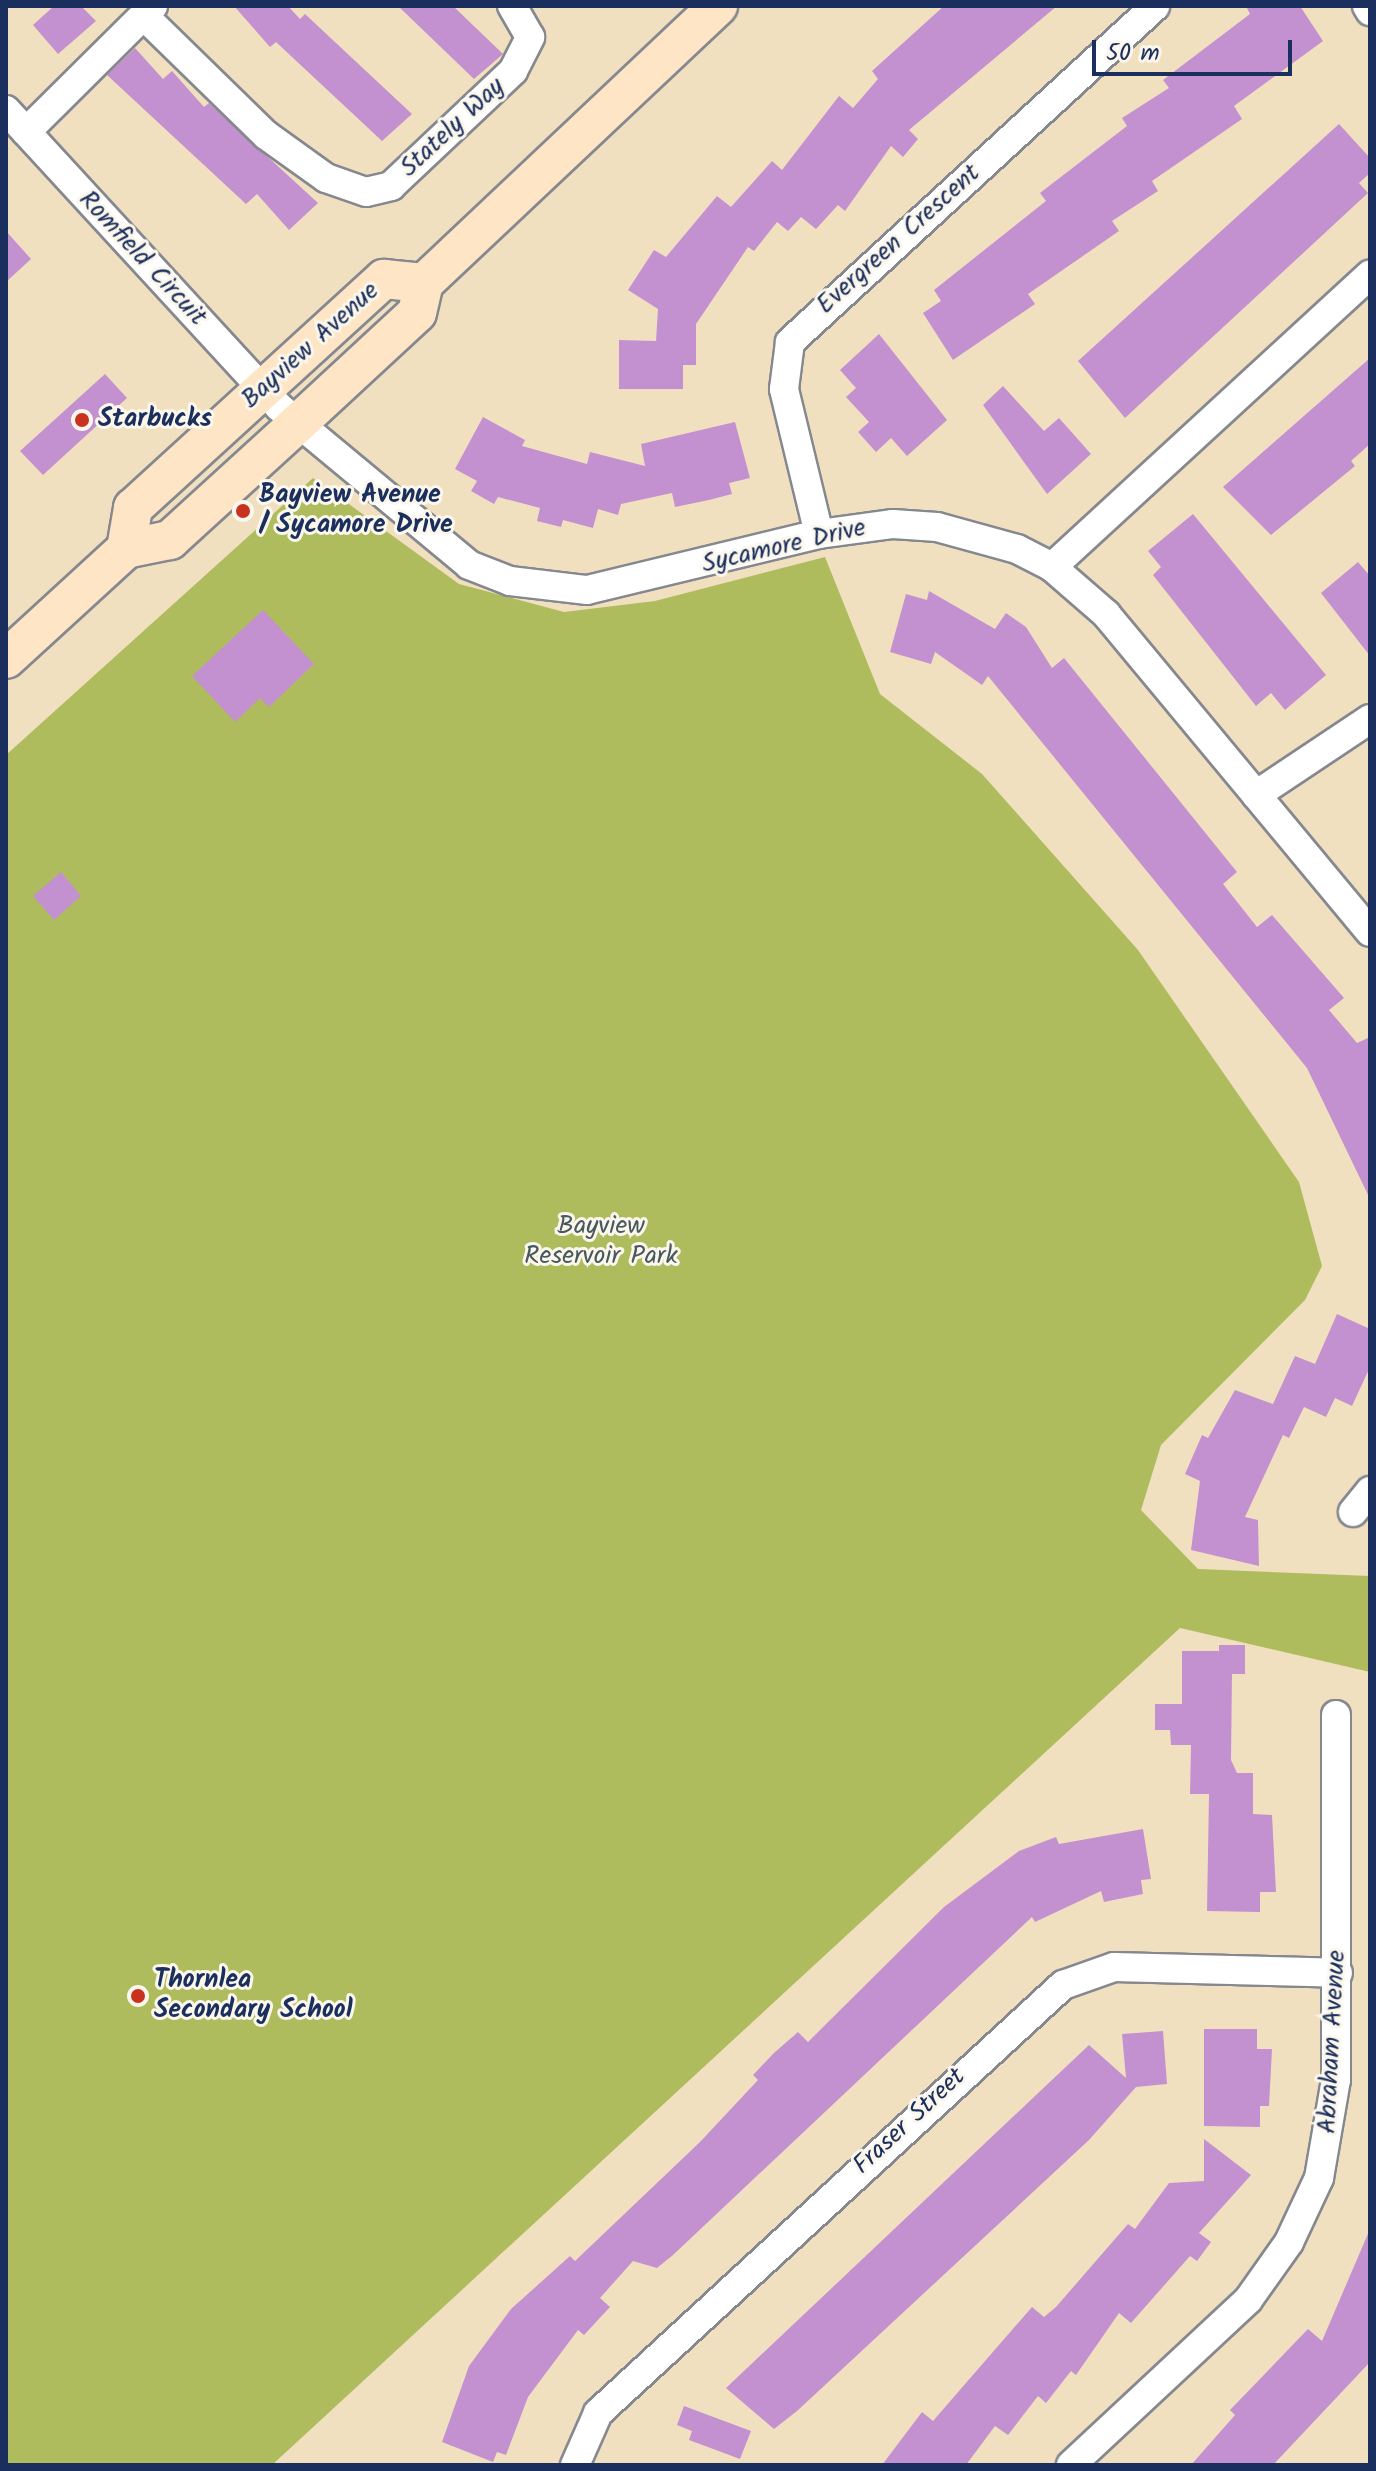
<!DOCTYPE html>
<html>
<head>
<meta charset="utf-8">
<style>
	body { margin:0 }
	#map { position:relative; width:1376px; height:2471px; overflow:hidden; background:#f1e0c0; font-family:Kalam,sans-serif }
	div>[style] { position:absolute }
	.green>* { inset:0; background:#afbc5d }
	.building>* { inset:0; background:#c391cf }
	.roads { filter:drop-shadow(2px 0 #86888f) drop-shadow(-2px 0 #86888f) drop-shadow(0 2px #86888f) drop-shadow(0 -2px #86888f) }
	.street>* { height:28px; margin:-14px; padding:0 14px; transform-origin:14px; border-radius:14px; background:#fff }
	.secondary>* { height:38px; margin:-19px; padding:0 19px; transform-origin:19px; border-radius:19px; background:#fee5c5 }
	.dots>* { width:22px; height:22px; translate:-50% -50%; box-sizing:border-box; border:4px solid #fbf7ec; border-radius:50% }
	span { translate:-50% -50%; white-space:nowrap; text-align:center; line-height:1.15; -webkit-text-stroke:6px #fbf7ec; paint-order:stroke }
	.street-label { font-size:26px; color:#1b2f5e }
	.poi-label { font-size:26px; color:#1b2f5e; font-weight:700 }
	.left { translate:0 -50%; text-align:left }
	.park-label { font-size:26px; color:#47595e }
	.frame { position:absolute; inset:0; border:8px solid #1b2f5e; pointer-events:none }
	.scale { position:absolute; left:1092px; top:40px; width:200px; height:36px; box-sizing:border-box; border:4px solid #1b2f5e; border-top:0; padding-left:10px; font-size:24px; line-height:28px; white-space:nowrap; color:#1b2f5e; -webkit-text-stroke:6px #fbf7ec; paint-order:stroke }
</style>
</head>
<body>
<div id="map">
	<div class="green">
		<i style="clip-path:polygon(313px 478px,459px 584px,564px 612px,655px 601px,825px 557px,880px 694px,982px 774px,1138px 950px,1299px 1182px,1322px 1266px,1305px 1300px,1161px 1445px,1141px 1510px,1198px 1569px,1370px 1576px,1370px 1672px,1180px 1628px,272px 2465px,6px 2465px,6px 755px)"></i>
	</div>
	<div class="building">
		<i style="clip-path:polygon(54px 6px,81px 6px,96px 21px,58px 54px,33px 25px)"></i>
		<i style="clip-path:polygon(234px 6px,288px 6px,300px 19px,305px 14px,412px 114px,382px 141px,276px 42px,270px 47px)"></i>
		<i style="clip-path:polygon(398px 6px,453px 6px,503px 54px,474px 79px)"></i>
		<i style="clip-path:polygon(944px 6px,1057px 6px,909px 130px,918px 139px,903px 157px,891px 146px,845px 211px,838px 205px,816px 229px,801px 217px,788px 231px,777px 222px,754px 251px,748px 247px,696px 324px,696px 365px,683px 365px,683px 389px,619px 389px,619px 340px,656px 341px,658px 309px,628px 290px,654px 250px,666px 257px,717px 196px,731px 207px,772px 161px,782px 170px,839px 96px,853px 108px,878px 79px,872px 71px)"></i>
		<i style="clip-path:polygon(1246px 6px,1300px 6px,1323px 41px,1234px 106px,1242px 119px,1152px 181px,1158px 191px,1112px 221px,1119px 231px,1028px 294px,1035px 304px,953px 360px,923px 313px,941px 301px,934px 290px,1046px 201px,1040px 193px,1127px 126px,1122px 118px,1169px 88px,1163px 80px,1250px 14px)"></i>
		<i style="clip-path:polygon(135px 48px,163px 79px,172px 71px,204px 107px,209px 103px,318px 203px,289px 230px,257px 194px,246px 204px,107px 75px)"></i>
		<i style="clip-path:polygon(1339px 124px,1370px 158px,1370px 173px,1359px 183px,1368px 193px,1125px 418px,1078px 361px)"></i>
		<i style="clip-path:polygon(6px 231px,31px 259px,6px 282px)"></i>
		<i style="clip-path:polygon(879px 334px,947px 420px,907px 456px,891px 438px,876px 452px,858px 432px,869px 422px,846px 397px,856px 388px,840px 370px)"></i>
		<i style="clip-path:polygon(1370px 358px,1370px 444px,1351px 461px,1355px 466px,1271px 535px,1223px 487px)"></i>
		<i style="clip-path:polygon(105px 374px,127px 398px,43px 475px,20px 451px)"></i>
		<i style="clip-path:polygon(1003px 386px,1044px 431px,1059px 418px,1091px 454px,1047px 494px,983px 405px)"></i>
		<i style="clip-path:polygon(483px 417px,525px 440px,522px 446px,587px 464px,590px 452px,645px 466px,641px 444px,735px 422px,750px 478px,729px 483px,732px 494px,709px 500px,675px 507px,672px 493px,621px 504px,618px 515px,598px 509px,593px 528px,563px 520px,561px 527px,537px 521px,540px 508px,498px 497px,494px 504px,471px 491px,477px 481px,455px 469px)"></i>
		<i style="clip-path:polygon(1193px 514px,1326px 675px,1285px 710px,1271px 693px,1256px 706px,1153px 575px,1161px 567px,1148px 551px)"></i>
		<i style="clip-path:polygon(1358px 562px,1370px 576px,1370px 656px,1321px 593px)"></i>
		<i style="clip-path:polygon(929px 591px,995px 629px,1006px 613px,1026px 627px,1052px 668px,1064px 658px,1237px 872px,1223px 884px,1257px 927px,1272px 915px,1344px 998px,1329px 1010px,1357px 1043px,1370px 1037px,1370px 1199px,1307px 1068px,988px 676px,982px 685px,935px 652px,931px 664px,890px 652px,906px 594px,927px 600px)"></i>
		<i style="clip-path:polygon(263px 610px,314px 664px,269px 707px,260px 698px,235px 722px,192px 676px)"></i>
		<i style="clip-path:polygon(61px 872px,81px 896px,54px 920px,33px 896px)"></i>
		<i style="clip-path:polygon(1337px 1314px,1370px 1329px,1370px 1367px,1352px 1406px,1335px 1398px,1326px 1417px,1304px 1407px,1289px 1438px,1283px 1435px,1245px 1517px,1258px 1520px,1259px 1566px,1191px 1550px,1200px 1481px,1185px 1474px,1202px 1435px,1208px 1438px,1235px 1390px,1273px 1404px,1295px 1356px,1315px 1364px)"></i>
		<i style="clip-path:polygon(1219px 1645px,1245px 1645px,1245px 1674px,1232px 1674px,1231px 1760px,1237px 1773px,1253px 1773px,1253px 1814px,1272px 1815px,1276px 1892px,1260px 1892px,1260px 1912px,1207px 1911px,1209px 1794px,1190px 1794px,1191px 1745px,1171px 1745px,1170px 1730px,1155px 1730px,1155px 1704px,1182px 1704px,1182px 1651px,1219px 1651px)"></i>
		<i style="clip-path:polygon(1143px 1829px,1151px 1879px,1141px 1880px,1143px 1894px,1104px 1902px,1101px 1891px,1035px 1922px,1032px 1917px,673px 2255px,657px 2268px,633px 2261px,600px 2298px,610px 2307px,584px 2335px,578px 2330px,528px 2397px,506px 2455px,497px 2452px,493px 2462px,442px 2442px,469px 2366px,511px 2309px,570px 2256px,575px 2261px,700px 2142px,758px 2080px,753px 2075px,774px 2053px,798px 2032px,808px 2042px,944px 1907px,1019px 1851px,1056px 1837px,1059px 1844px)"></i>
		<i style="clip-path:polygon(1204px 2029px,1257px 2029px,1257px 2049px,1272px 2049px,1269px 2106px,1260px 2106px,1260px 2127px,1204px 2126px)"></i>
		<i style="clip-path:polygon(1163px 2031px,1167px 2084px,1136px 2087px,1089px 2140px,797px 2411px,774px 2429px,726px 2388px,1089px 2045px,1126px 2078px,1122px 2034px)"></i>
		<i style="clip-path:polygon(1204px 2139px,1251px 2175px,1199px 2233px,1211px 2242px,1197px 2261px,1190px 2256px,1131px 2323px,1119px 2313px,1076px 2375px,1071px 2371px,1046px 2403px,1038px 2396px,1008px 2435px,995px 2426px,966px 2465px,882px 2465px,922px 2412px,933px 2421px,1032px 2307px,1044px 2317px,1056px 2307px,1128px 2224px,1135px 2229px,1169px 2183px,1204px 2181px)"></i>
		<i style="clip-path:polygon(1370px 2229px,1370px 2362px,1273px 2465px,1191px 2465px,1235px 2415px,1230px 2410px,1308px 2329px,1322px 2341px)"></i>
		<i style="clip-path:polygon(684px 2406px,751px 2431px,740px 2459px,689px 2440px,692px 2431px,677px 2425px)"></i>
	</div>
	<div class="roads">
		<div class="street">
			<i style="left:1367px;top:6px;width:6px;rotate:59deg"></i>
			<i style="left:144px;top:16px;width:170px;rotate:44.3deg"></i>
			<i style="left:266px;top:135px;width:74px;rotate:35.6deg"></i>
			<i style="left:326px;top:178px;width:42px;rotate:19.3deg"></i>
			<i style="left:366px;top:192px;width:26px;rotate:-13deg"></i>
			<i style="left:391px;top:186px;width:168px;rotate:-43.3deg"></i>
			<i style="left:513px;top:71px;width:38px;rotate:-63deg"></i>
			<i style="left:530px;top:37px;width:36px;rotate:-120deg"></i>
			<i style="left:6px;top:110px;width:403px;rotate:47.4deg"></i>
			<i style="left:279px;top:407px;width:247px;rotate:39.7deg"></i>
			<i style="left:469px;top:565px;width:44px;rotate:21.3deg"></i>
			<i style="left:510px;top:581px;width:78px;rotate:6.7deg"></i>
			<i style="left:587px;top:590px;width:239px;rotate:-13.6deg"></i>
			<i style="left:819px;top:534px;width:75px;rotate:-7.7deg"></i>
			<i style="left:893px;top:524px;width:44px;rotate:3.9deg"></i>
			<i style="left:937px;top:527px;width:83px;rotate:15.4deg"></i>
			<i style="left:1017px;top:549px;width:39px;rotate:27deg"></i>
			<i style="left:1052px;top:567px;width:72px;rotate:41deg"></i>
			<i style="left:1106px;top:614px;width:413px;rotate:50.3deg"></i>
			<i style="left:26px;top:132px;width:179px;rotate:-44.8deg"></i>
			<i style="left:819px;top:534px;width:149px;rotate:-103.6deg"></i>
			<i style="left:784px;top:389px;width:47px;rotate:-82.7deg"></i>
			<i style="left:790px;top:342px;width:496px;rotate:-42.6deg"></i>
			<i style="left:1052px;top:567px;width:432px;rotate:-42.6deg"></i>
			<i style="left:1256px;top:795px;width:137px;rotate:-33.7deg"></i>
			<i style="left:1353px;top:1512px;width:27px;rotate:-51deg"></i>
			<i style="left:575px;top:2465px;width:57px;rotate:-66.1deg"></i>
			<i style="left:598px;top:2413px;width:632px;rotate:-42.63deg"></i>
			<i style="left:1063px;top:1985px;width:54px;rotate:-19.4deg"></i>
			<i style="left:1114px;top:1967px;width:224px;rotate:1.5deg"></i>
			<i style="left:1071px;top:2465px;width:242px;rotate:-43deg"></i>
			<i style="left:1248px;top:2300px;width:71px;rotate:-54.7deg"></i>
			<i style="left:1289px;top:2242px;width:71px;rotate:-64.9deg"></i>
			<i style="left:1319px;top:2178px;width:99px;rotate:-80.2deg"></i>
			<i style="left:1336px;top:2080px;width:365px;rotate:-90deg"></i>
		</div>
		<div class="secondary">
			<i style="left:126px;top:549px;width:42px;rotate:-80.3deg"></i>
			<i style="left:133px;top:508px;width:340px;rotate:-42.4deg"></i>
			<i style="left:384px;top:279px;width:40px;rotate:5.7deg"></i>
			<i style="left:6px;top:659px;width:163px;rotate:-42.5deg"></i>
			<i style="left:126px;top:549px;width:45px;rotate:-11.6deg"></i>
			<i style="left:170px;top:540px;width:172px;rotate:-42.4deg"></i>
			<i style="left:297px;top:424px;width:163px;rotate:-42.8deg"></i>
			<i style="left:417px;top:313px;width:31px;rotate:-77deg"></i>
			<i style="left:424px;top:283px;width:404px;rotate:-43.3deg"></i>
		</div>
	</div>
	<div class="dots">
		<i style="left:82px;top:420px;background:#c8321e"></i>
		<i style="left:243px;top:511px;background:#c8321e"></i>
		<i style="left:138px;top:1996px;background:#c8321e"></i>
	</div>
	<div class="street-label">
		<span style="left:453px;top:128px;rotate:-43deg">Stately Way</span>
		<span style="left:899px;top:240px;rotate:-42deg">Evergreen Crescent</span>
		<span style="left:142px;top:259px;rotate:47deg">Romfield Circuit</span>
		<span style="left:311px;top:346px;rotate:-42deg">Bayview Avenue</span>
		<span style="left:784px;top:547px;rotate:-13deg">Sycamore Drive</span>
		<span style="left:1333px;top:2042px;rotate:-87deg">Abraham Avenue</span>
		<span style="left:910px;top:2122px;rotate:-43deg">Fraser Street</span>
	</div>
	<div class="poi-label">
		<span class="left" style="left:98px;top:420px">Starbucks</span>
		<span class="left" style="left:259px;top:511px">Bayview Avenue<br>/ Sycamore Drive</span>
		<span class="left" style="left:154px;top:1996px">Thornlea<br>Secondary School</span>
	</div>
	<div class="park-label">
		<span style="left:601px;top:1242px">Bayview<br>Reservoir Park</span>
	</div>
	<div class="frame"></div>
	<div class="scale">50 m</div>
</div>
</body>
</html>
